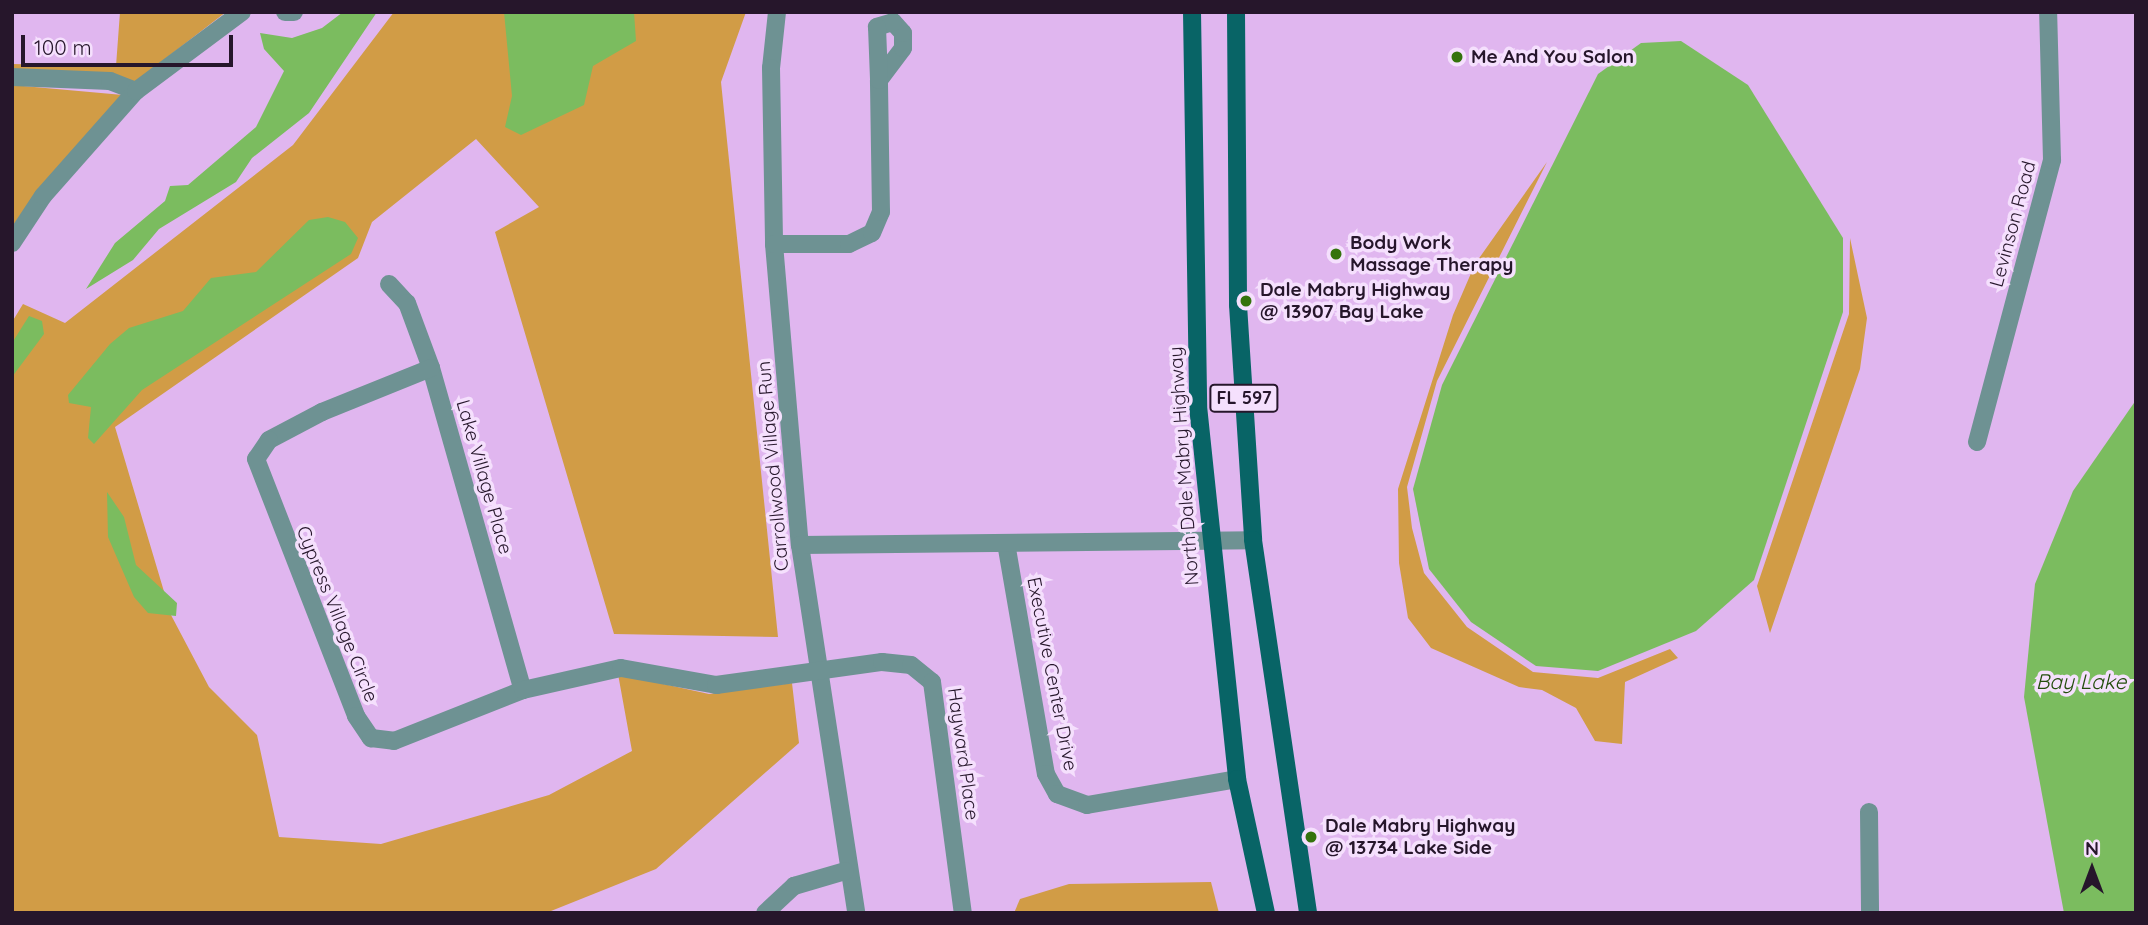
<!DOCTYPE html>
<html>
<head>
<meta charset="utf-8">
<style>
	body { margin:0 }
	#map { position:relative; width:2148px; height:925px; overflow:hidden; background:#e0b6ef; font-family:Quicksand,sans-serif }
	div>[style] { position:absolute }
	.green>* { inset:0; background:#d19c46 }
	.water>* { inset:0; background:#7bbc5f }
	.minor>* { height:18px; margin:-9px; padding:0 9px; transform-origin:9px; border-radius:9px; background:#6e9293 }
	.major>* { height:18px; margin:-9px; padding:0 9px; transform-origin:9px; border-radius:9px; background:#086466 }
	.dots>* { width:19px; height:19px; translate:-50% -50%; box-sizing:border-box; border:4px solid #f5e0fd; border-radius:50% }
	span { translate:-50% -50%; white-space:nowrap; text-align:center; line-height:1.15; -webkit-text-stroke:7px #f5e0fd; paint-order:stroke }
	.shield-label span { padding:2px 5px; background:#f5e0fd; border:2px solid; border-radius:5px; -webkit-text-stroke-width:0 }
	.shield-label { font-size:18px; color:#26162b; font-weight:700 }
	.poi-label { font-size:19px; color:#26162b; font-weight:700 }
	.left { translate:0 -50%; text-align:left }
	.street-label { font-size:19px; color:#26162b }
	.water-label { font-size:21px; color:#234d0c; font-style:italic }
	.frame { position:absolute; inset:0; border:14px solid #26162b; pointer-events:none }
	.north { position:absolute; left:2057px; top:834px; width:70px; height:70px; -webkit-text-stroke:5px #f5e0fd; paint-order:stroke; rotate:0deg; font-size:19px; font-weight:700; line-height:28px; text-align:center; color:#26162b }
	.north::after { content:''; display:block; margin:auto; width:24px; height:32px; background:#26162b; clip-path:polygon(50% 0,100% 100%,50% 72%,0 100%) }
	.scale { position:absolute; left:21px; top:35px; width:212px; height:32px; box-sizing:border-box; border:4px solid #26162b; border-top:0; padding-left:9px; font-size:21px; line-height:24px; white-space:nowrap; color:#26162b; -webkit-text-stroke:5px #f5e0fd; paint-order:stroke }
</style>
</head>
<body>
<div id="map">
	<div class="green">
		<i style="clip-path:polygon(120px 12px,226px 12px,135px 82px,12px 69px,12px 64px,116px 66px)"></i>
		<i style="clip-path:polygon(394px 12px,746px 12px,721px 82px,778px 637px,614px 634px,495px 232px,539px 207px,476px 139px,372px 222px,358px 258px,115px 427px,171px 615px,209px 687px,257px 735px,279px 837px,381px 844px,549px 795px,632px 751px,618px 674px,709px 694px,792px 683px,799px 743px,656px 869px,546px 913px,12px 913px,12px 322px,23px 304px,65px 323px,293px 145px)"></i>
		<i style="clip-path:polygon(12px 85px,123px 95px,12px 229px)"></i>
		<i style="clip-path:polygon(1547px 162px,1437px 381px,1407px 487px,1412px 528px,1424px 573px,1467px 627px,1533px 672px,1598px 678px,1670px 649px,1678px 658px,1625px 682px,1622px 744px,1595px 741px,1576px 708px,1542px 690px,1519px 687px,1431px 648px,1408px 618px,1399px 563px,1398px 489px,1453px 315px,1475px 264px)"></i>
		<i style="clip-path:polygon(1850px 238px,1867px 318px,1860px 369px,1770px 633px,1757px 586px,1849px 314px)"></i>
		<i style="clip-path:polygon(1211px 882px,1219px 913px,1014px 913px,1020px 899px,1069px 884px)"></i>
	</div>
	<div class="water">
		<i style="clip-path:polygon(343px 12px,377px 12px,309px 113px,252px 158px,236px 182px,159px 229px,133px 260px,86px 289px,115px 243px,165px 201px,170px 186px,188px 185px,256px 127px,284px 71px,264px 49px,260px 33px,292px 38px,322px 28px)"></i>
		<i style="clip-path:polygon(504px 12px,634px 12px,636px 41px,593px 66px,584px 105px,521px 135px,505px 127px,512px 96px)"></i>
		<i style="clip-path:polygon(1681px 41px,1748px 85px,1843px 238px,1843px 312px,1754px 580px,1696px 631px,1598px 671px,1536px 666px,1471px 622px,1429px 569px,1413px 489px,1442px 385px,1598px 74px,1641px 43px)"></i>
		<i style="clip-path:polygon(328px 217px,345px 222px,358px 238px,351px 254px,142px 390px,94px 444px,88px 438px,91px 407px,69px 403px,68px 395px,110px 344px,129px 328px,183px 311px,211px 278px,256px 272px,309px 220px)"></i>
		<i style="clip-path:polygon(29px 316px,42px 321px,44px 334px,12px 377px,12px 343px)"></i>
		<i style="clip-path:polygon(2136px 400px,2136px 913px,2064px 913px,2024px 697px,2035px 584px,2073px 491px)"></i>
		<i style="clip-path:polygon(107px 492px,124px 517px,136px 565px,177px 603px,176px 616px,148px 613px,134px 597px,108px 537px)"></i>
	</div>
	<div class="minor">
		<i style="left:285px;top:12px;width:9px"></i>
		<i style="left:777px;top:12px;width:56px;rotate:96.1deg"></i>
		<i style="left:771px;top:68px;width:176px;rotate:89deg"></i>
		<i style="left:774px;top:244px;width:302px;rotate:85.1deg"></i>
		<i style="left:800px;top:545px;width:372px;rotate:81.3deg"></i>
		<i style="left:12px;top:77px;width:98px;rotate:2.3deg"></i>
		<i style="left:110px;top:81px;width:28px;rotate:21deg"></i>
		<i style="left:12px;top:243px;width:56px;rotate:-56.6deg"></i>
		<i style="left:43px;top:196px;width:140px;rotate:-48.5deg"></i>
		<i style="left:136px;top:91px;width:132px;rotate:-36.7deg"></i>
		<i style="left:774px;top:244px;width:75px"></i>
		<i style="left:849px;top:244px;width:25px;rotate:-26deg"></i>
		<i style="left:872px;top:233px;width:23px;rotate:-67deg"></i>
		<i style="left:881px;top:212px;width:132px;rotate:-90.9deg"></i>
		<i style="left:879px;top:80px;width:40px;rotate:-53deg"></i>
		<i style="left:903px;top:48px;width:15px;rotate:-90deg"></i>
		<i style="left:903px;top:33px;width:15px;rotate:-132deg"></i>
		<i style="left:893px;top:22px;width:17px;rotate:163deg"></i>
		<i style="left:877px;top:27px;width:53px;rotate:87.8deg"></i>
		<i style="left:389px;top:284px;width:26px;rotate:47deg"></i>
		<i style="left:407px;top:303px;width:69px;rotate:69.7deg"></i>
		<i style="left:431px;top:368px;width:335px;rotate:74.1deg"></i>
		<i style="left:431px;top:368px;width:118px;rotate:158deg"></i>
		<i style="left:322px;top:412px;width:60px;rotate:152.2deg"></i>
		<i style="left:269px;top:440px;width:23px;rotate:124deg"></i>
		<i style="left:256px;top:459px;width:276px;rotate:68.7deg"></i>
		<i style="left:356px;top:716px;width:27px;rotate:56deg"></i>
		<i style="left:371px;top:738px;width:23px;rotate:7deg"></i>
		<i style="left:394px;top:741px;width:139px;rotate:-21.6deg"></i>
		<i style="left:523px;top:690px;width:100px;rotate:-12.7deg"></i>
		<i style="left:621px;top:668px;width:97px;rotate:10.1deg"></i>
		<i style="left:716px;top:685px;width:168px;rotate:-7.9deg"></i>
		<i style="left:882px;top:662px;width:29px;rotate:6deg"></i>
		<i style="left:911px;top:665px;width:27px;rotate:39deg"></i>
		<i style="left:932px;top:682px;width:233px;rotate:82.4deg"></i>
		<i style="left:1977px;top:442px;width:292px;rotate:-75.1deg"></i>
		<i style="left:2052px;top:160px;width:148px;rotate:-91.5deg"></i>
		<i style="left:1006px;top:543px;width:234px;rotate:80.2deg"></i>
		<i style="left:1046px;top:774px;width:23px;rotate:61deg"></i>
		<i style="left:1057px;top:794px;width:32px;rotate:20deg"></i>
		<i style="left:1087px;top:805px;width:152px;rotate:-9.8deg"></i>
		<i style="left:800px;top:545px;width:453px;rotate:-0.6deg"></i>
		<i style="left:1869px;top:812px;width:101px;rotate:89.4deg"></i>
		<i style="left:765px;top:913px;width:40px;rotate:-43deg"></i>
		<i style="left:794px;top:886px;width:53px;rotate:-16.4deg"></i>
	</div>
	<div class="major">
		<i style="left:1192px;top:12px;width:394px;rotate:89.1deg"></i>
		<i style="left:1198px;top:406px;width:375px;rotate:84deg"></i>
		<i style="left:1237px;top:779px;width:137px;rotate:77.8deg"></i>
		<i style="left:1236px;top:12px;width:293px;rotate:89.6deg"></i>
		<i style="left:1238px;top:305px;width:235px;rotate:86.3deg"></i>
		<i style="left:1253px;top:540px;width:377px;rotate:81.6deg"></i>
	</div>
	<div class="dots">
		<i style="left:1457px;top:57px;background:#34730c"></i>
		<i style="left:1336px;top:254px;background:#34730c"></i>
		<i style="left:1246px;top:301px;background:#34730c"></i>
		<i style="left:1311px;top:837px;background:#34730c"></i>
	</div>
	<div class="shield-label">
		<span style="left:1244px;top:398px">FL 597</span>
	</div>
	<div class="poi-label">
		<span class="left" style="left:1471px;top:57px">Me And You Salon</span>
		<span class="left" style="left:1350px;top:254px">Body Work<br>Massage Therapy</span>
		<span class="left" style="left:1260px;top:301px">Dale Mabry Highway<br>@ 13907 Bay Lake</span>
		<span class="left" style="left:1325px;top:837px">Dale Mabry Highway<br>@ 13734 Lake Side</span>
	</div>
	<div class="street-label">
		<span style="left:2013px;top:224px;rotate:-75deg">Levinson Road</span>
		<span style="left:773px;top:466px;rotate:-95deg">Carrollwood Village Run</span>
		<span style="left:1184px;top:466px;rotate:-94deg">North Dale Mabry Highway</span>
		<span style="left:484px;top:477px;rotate:74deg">Lake Village Place</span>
		<span style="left:337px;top:614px;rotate:68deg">Cypress Village Circle</span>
		<span style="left:1052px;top:674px;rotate:79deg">Executive Center Drive</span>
		<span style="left:963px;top:754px;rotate:82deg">Hayward Place</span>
	</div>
	<div class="water-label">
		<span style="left:2081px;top:681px">Bay Lake</span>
	</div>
	<div class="frame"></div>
	<div class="north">N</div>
	<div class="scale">100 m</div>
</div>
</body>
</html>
